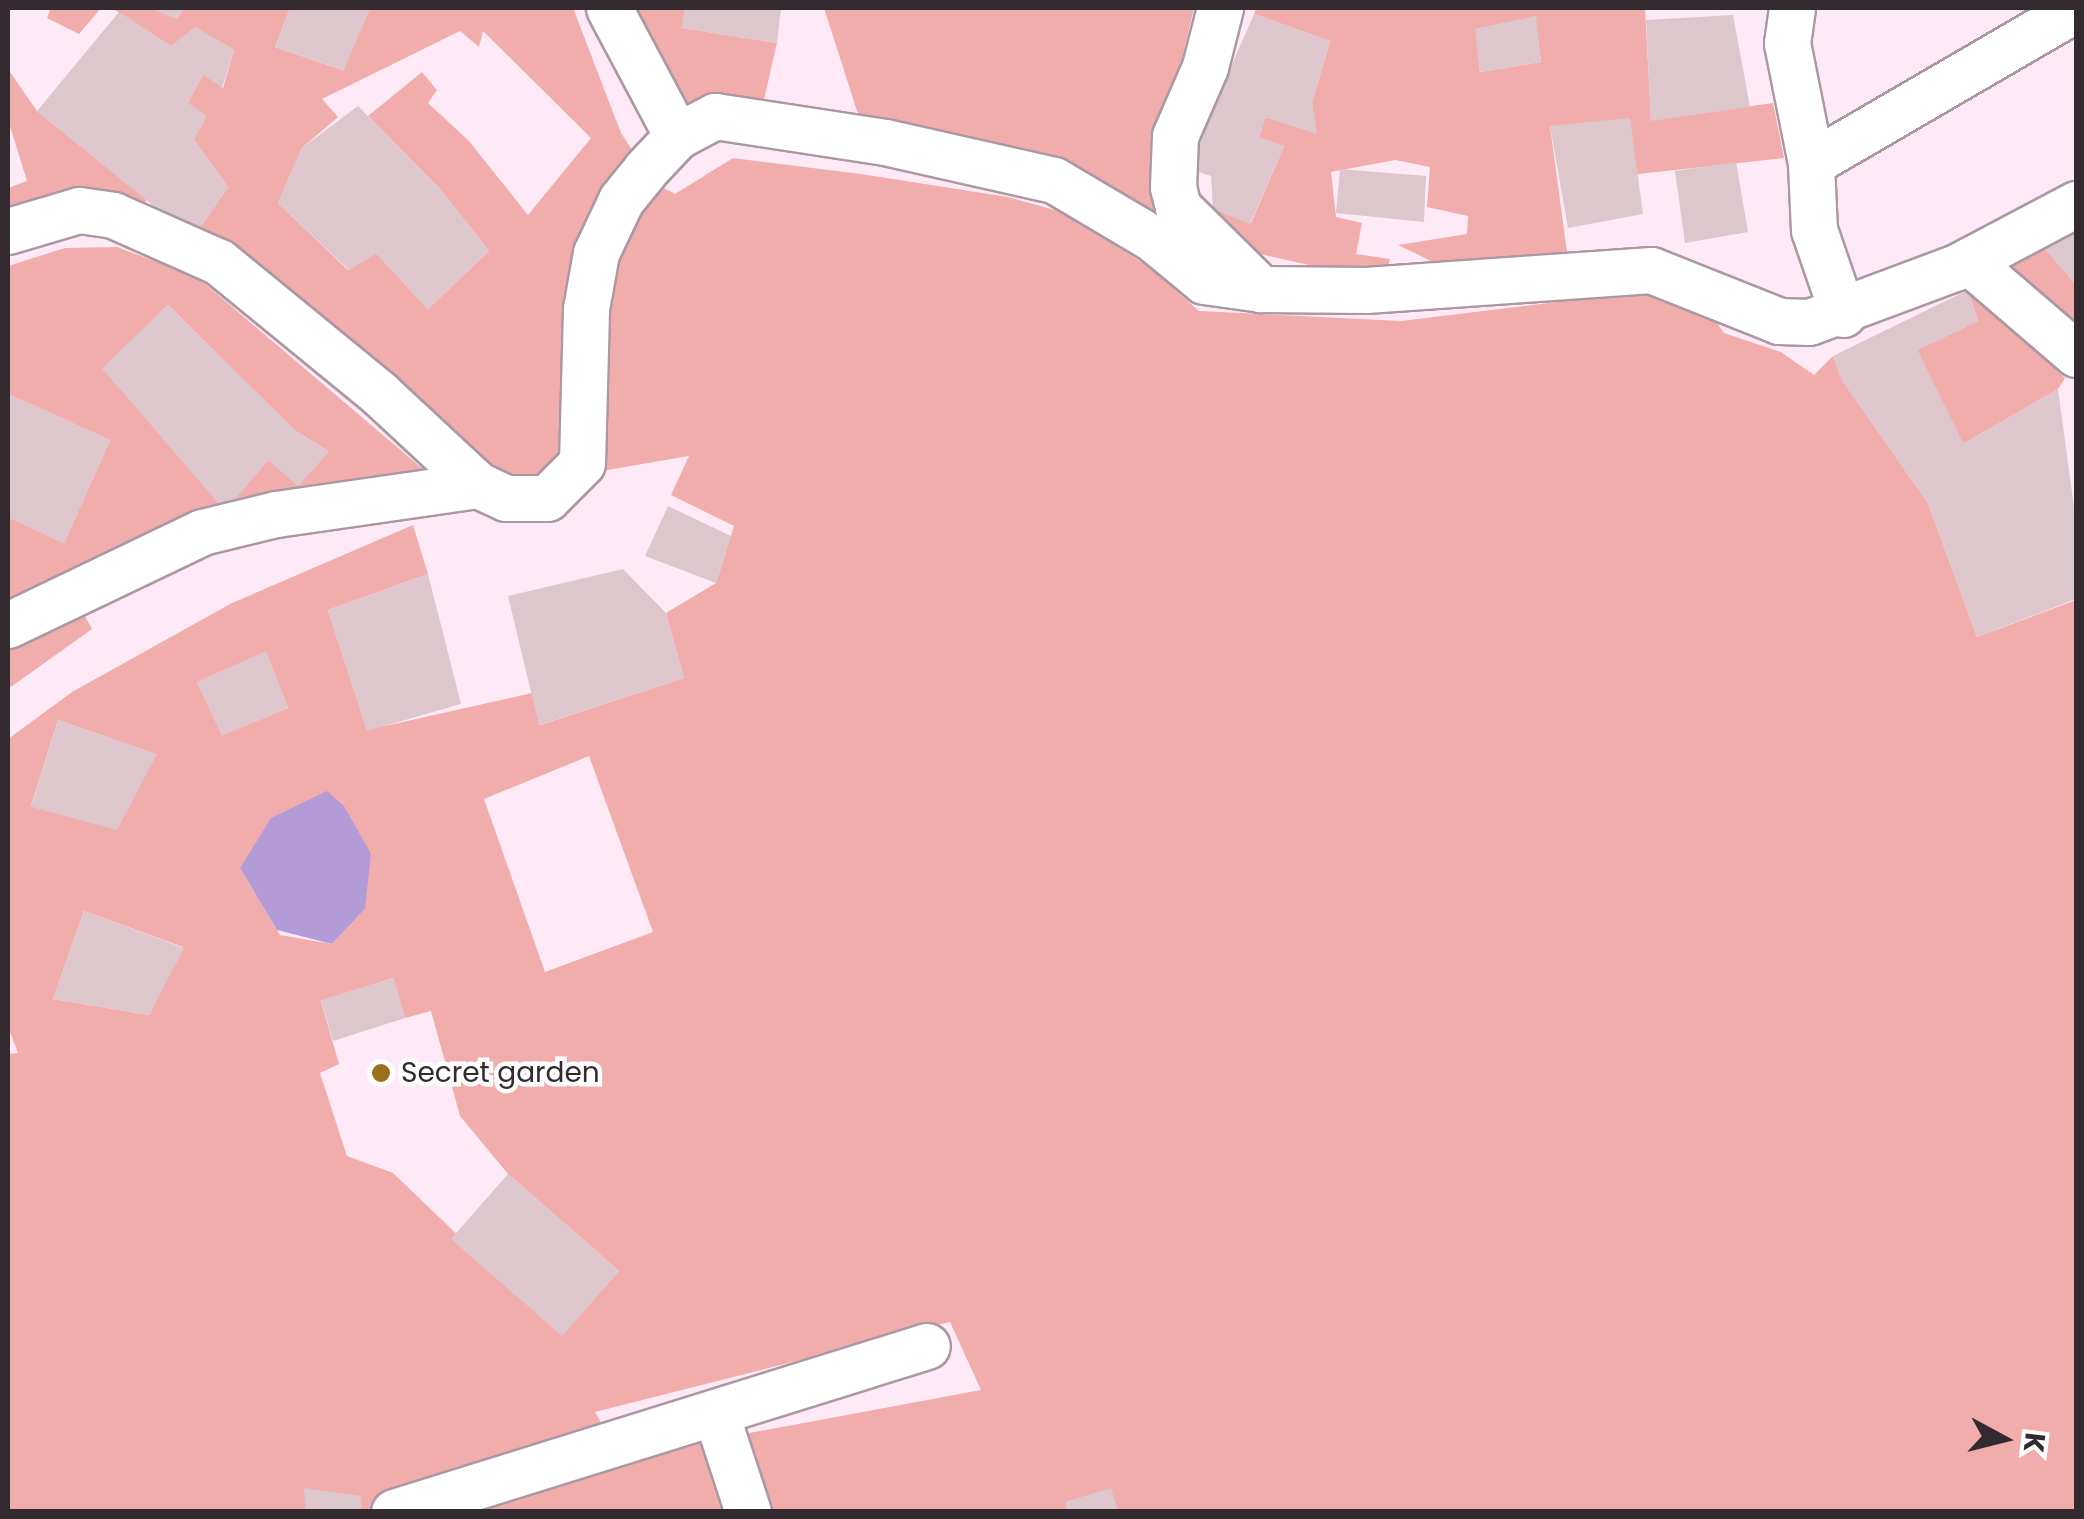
<!DOCTYPE html>
<html>
<head>
<meta charset="utf-8">
<style>
	body { margin:0 }
	#map { position:relative; width:2084px; height:1519px; overflow:hidden; background:#feeaf6; font-family:Poppins,sans-serif }
	div>[style] { position:absolute }
	.green>* { inset:0; background:#f1adac }
	.water>* { inset:0; background:#b39bd7 }
	.building>* { inset:0; background:#ddc6cc }
	.roads { filter:drop-shadow(2px 0 #ab98a3) drop-shadow(-2px 0 #ab98a3) drop-shadow(0 2px #ab98a3) drop-shadow(0 -2px #ab98a3) }
	.minor>* { height:45px; margin:-22.5px; padding:0 22.5px; transform-origin:22.5px; border-radius:22.5px; background:#fff }
	.dots>* { width:28px; height:28px; translate:-50% -50%; box-sizing:border-box; border:5px solid #fefefe; border-radius:50% }
	span { translate:-50% -50%; white-space:nowrap; text-align:center; line-height:1.15; -webkit-text-stroke:9px #fefefe; paint-order:stroke }
	.poi-label { font-size:28px; color:#322a2f }
	.left { translate:0 -50%; text-align:left }
	.frame { position:absolute; inset:0; border:10px solid #322a2f; pointer-events:none }
	.north { position:absolute; left:1954px; top:1389px; width:100px; height:100px; -webkit-text-stroke:8px #fefefe; paint-order:stroke; rotate:97deg; font-size:28px; font-weight:700; line-height:40px; text-align:center; color:#322a2f }
	.north::after { content:''; display:block; margin:auto; width:35px; height:45px; background:#322a2f; clip-path:polygon(50% 0,100% 100%,50% 72%,0 100%) }
</style>
</head>
<body>
<div id="map">
	<div class="green">
		<i style="clip-path:polygon(51px 8px,101px 8px,79px 34px,47px 18px)"></i>
		<i style="clip-path:polygon(evenodd,112px 8px,151px 8px,177px 19px,184px 8px,290px 8px,275px 47px,343px 70px,370px 8px,573px 8px,621px 133px,653px 182px,675px 194px,733px 158px,861px 174px,1008px 197px,1069px 214px,1150px 268px,1199px 311px,1401px 321px,1645px 291px,1701px 301px,1724px 333px,1781px 352px,1814px 375px,1833px 356px,1842px 380px,1928px 503px,1977px 637px,2076px 600px,2076px 1511px,1118px 1512px,1110px 1489px,1066px 1502px,1068px 1512px,8px 1511px,8px 1054px,18px 1053px,8px 1027px,8px 739px,72px 692px,232px 603px,413px 525px,428px 574px,328px 610px,367px 730px,532px 693px,540px 725px,684px 678px,666px 613px,716px 583px,734px 526px,671px 495px,689px 456px,526px 484px,437px 438px,193px 238px,228px 187px,194px 140px,188px 103px,203px 74px,223px 88px,234px 50px,196px 28px,171px 46px,112px 8px,460px 31px,479px 47px,483px 31px,591px 138px,528px 215px,469px 141px,428px 103px,437px 90px,422px 72px,368px 116px,440px 189px,489px 251px,428px 309px,376px 253px,348px 270px,278px 203px,302px 148px,338px 117px,322px 99px,460px 31px,112px 8px,266px 652px,288px 708px,222px 735px,197px 682px,266px 652px,112px 8px,58px 720px,156px 754px,31px 806px,58px 720px,112px 8px,589px 756px,653px 932px,545px 972px,484px 799px,589px 756px,112px 8px,240px 868px,365px 909px,332px 944px,280px 935px,240px 868px,112px 8px,84px 911px,183px 947px,149px 1015px,53px 999px,84px 911px,112px 8px,393px 978px,405px 1018px,431px 1011px,460px 1116px,508px 1174px,619px 1271px,562px 1335px,393px 1173px,347px 1156px,320px 1073px,339px 1064px,321px 1001px,393px 978px,112px 8px,950px 1322px,981px 1390px,620px 1457px,595px 1412px,950px 1322px)"></i>
		<i style="clip-path:polygon(615px 8px,685px 8px,682px 28px,777px 43px,760px 117px,698px 132px)"></i>
		<i style="clip-path:polygon(824px 8px,1194px 8px,1150px 196px,1194px 249px,1177px 252px,1017px 148px,886px 159px,857px 111px)"></i>
		<i style="clip-path:polygon(evenodd,1256px 8px,1645px 8px,1651px 120px,1773px 103px,1784px 158px,1638px 174px,1550px 126px,1569px 267px,1460px 275px,1398px 245px,1467px 234px,1468px 216px,1427px 207px,1430px 167px,1395px 160px,1331px 172px,1336px 217px,1362px 223px,1356px 254px,1390px 259px,1384px 282px,1247px 251px,1209px 219px,1213px 209px,1251px 223px,1284px 146px,1259px 138px,1265px 117px,1316px 133px,1312px 102px,1330px 41px,1254px 14px,1256px 8px,1535px 17px,1541px 62px,1480px 72px,1476px 29px,1535px 17px)"></i>
		<i style="clip-path:polygon(8px 69px,37px 111px,147px 200px,127px 215px,8px 229px,8px 188px,27px 181px,8px 120px)"></i>
		<i style="clip-path:polygon(2042px 245px,2076px 285px,2076px 340px,1990px 263px)"></i>
		<i style="clip-path:polygon(evenodd,117px 247px,197px 277px,424px 470px,414px 478px,64px 578px,92px 629px,8px 689px,8px 517px,64px 543px,110px 440px,8px 394px,8px 266px,65px 248px,117px 247px,168px 305px,294px 430px,328px 451px,299px 485px,268px 460px,225px 510px,103px 369px,168px 305px)"></i>
		<i style="clip-path:polygon(1968px 290px,2065px 378px,2058px 389px,1963px 444px,1917px 350px,1978px 321px)"></i>
	</div>
	<div class="water">
		<i style="clip-path:polygon(327px 791px,344px 806px,371px 854px,365px 909px,332px 944px,277px 930px,240px 868px,271px 818px)"></i>
	</div>
	<div class="building">
		<i style="clip-path:polygon(150px 8px,184px 8px,177px 19px)"></i>
		<i style="clip-path:polygon(290px 8px,370px 8px,344px 70px,275px 47px)"></i>
		<i style="clip-path:polygon(685px 8px,781px 8px,777px 43px,681px 28px)"></i>
		<i style="clip-path:polygon(119px 12px,171px 46px,195px 27px,234px 50px,222px 88px,203px 74px,188px 103px,207px 116px,194px 140px,228px 187px,193px 238px,37px 111px)"></i>
		<i style="clip-path:polygon(1254px 14px,1330px 41px,1312px 102px,1317px 134px,1265px 117px,1259px 138px,1284px 146px,1250px 224px,1213px 209px,1211px 176px,1183px 167px,1200px 96px,1216px 101px)"></i>
		<i style="clip-path:polygon(1733px 15px,1750px 107px,1651px 121px,1646px 20px)"></i>
		<i style="clip-path:polygon(1536px 16px,1541px 62px,1480px 72px,1475px 29px)"></i>
		<i style="clip-path:polygon(358px 106px,440px 189px,489px 251px,428px 309px,376px 253px,349px 270px,278px 203px,302px 148px)"></i>
		<i style="clip-path:polygon(1630px 118px,1643px 214px,1568px 228px,1550px 126px)"></i>
		<i style="clip-path:polygon(1736px 162px,1748px 232px,1685px 243px,1675px 171px)"></i>
		<i style="clip-path:polygon(1340px 169px,1426px 176px,1424px 222px,1336px 213px)"></i>
		<i style="clip-path:polygon(2076px 226px,2076px 285px,2042px 245px)"></i>
		<i style="clip-path:polygon(1968px 290px,1978px 321px,1917px 350px,1963px 444px,2058px 389px,2076px 522px,2076px 599px,1977px 637px,1928px 503px,1842px 380px,1833px 356px)"></i>
		<i style="clip-path:polygon(168px 305px,294px 430px,329px 452px,298px 486px,268px 460px,225px 511px,102px 368px)"></i>
		<i style="clip-path:polygon(8px 394px,110px 440px,64px 543px,8px 517px)"></i>
		<i style="clip-path:polygon(668px 506px,731px 536px,716px 583px,645px 556px)"></i>
		<i style="clip-path:polygon(623px 569px,666px 613px,684px 678px,539px 725px,508px 596px)"></i>
		<i style="clip-path:polygon(428px 574px,461px 704px,367px 731px,328px 610px)"></i>
		<i style="clip-path:polygon(266px 651px,288px 708px,222px 735px,197px 682px)"></i>
		<i style="clip-path:polygon(58px 720px,157px 754px,117px 830px,31px 807px)"></i>
		<i style="clip-path:polygon(84px 911px,184px 948px,149px 1015px,53px 999px)"></i>
		<i style="clip-path:polygon(394px 978px,405px 1018px,333px 1041px,321px 1000px)"></i>
		<i style="clip-path:polygon(508px 1174px,619px 1271px,562px 1336px,451px 1239px)"></i>
		<i style="clip-path:polygon(304px 1488px,361px 1496px,362px 1512px,306px 1512px)"></i>
		<i style="clip-path:polygon(1111px 1488px,1118px 1512px,1068px 1512px,1066px 1502px)"></i>
	</div>
	<div class="roads">
		<div class="minor">
			<i style="left:609px;top:8px;width:145px;rotate:62deg"></i>
			<i style="left:1220px;top:8px;width:61px;rotate:104.3deg"></i>
			<i style="left:1205px;top:67px;width:75px;rotate:113.5deg"></i>
			<i style="left:1175px;top:136px;width:51px;rotate:92.2deg"></i>
			<i style="left:1173px;top:187px;width:21px;rotate:76deg"></i>
			<i style="left:1178px;top:207px;width:117px;rotate:44.7deg"></i>
			<i style="left:1792px;top:8px;width:35px;rotate:98deg"></i>
			<i style="left:1787px;top:43px;width:122px;rotate:78.7deg"></i>
			<i style="left:8px;top:231px;width:74px;rotate:-16.5deg"></i>
			<i style="left:79px;top:210px;width:34px;rotate:8deg"></i>
			<i style="left:113px;top:215px;width:116px;rotate:23.9deg"></i>
			<i style="left:219px;top:262px;width:208px;rotate:39.3deg"></i>
			<i style="left:380px;top:394px;width:134px;rotate:42.9deg"></i>
			<i style="left:478px;top:485px;width:31px;rotate:25deg"></i>
			<i style="left:506px;top:498px;width:41px"></i>
			<i style="left:547px;top:498px;width:49px;rotate:-45deg"></i>
			<i style="left:582px;top:463px;width:154px;rotate:-88.5deg"></i>
			<i style="left:586px;top:309px;width:57px;rotate:-79.9deg"></i>
			<i style="left:596px;top:253px;width:59px;rotate:-64.7deg"></i>
			<i style="left:621px;top:200px;width:38px;rotate:-51deg"></i>
			<i style="left:645px;top:170px;width:47px;rotate:-46.7deg"></i>
			<i style="left:677px;top:136px;width:43px;rotate:-27.8deg"></i>
			<i style="left:715px;top:116px;width:172px;rotate:8.7deg"></i>
			<i style="left:885px;top:142px;width:173px;rotate:12.7deg"></i>
			<i style="left:1054px;top:180px;width:114px;rotate:30.6deg"></i>
			<i style="left:1152px;top:238px;width:67px;rotate:39.6deg"></i>
			<i style="left:1204px;top:281px;width:58px;rotate:8deg"></i>
			<i style="left:1261px;top:289px;width:105px;rotate:0.5deg"></i>
			<i style="left:1366px;top:290px;width:286px;rotate:-4deg"></i>
			<i style="left:1651px;top:270px;width:138px;rotate:21.7deg"></i>
			<i style="left:1779px;top:321px;width:30px;rotate:2deg"></i>
			<i style="left:1809px;top:322px;width:158px;rotate:-20.4deg"></i>
			<i style="left:1957px;top:267px;width:135px;rotate:-27.9deg"></i>
			<i style="left:1968px;top:261px;width:143px;rotate:40.7deg"></i>
			<i style="left:1843px;top:314px;width:89px;rotate:-109deg"></i>
			<i style="left:1814px;top:230px;width:67px;rotate:-92.6deg"></i>
			<i style="left:1811px;top:163px;width:306px;rotate:-30.2deg"></i>
			<i style="left:8px;top:625px;width:215px;rotate:-25.6deg"></i>
			<i style="left:202px;top:532px;width:76px;rotate:-13.7deg"></i>
			<i style="left:276px;top:514px;width:204px;rotate:-8.2deg"></i>
			<i style="left:716px;top:1414px;width:103px;rotate:71.9deg"></i>
			<i style="left:394px;top:1512px;width:558px;rotate:-17.3deg"></i>
		</div>
	</div>
	<div class="dots">
		<i style="left:381px;top:1073px;background:#9a6f1d"></i>
	</div>
	<div class="poi-label">
		<span class="left" style="left:401px;top:1073px">Secret garden</span>
	</div>
	<div class="frame"></div>
	<div class="north">K</div>
</div>
</body>
</html>
